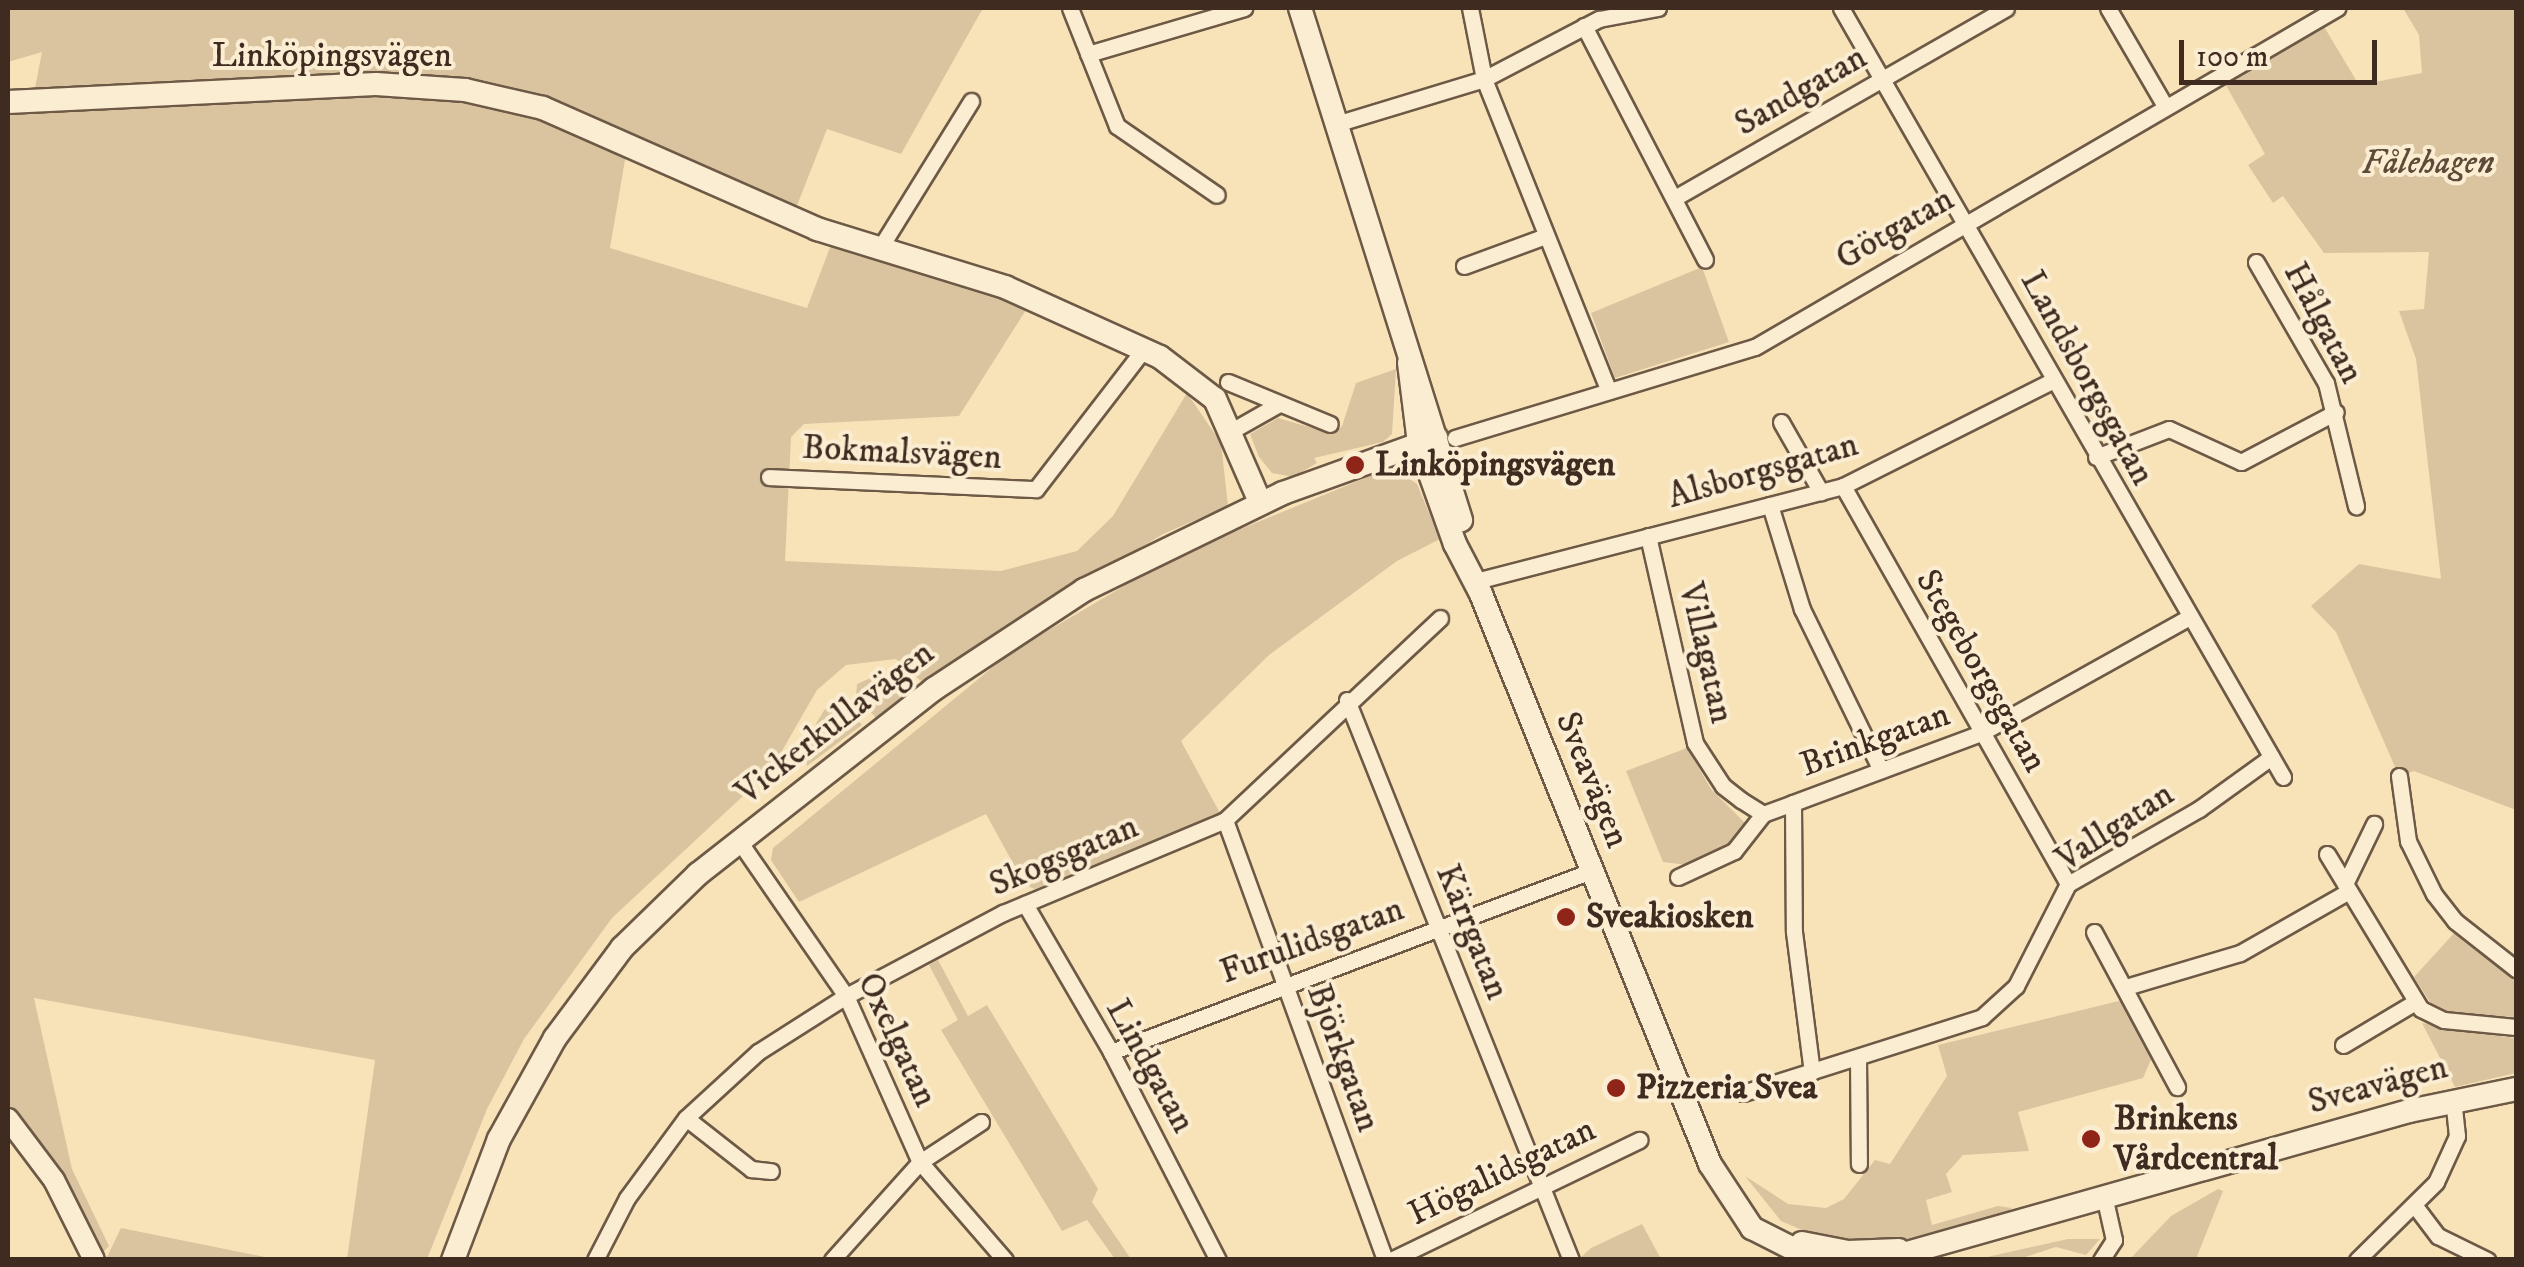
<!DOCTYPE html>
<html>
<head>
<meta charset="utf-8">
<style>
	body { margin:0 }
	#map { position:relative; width:2524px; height:1267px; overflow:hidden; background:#f8e3b9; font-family:"IM FELL DW Pica",serif }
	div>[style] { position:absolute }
	.green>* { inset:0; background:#d9c49f }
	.roads { filter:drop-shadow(2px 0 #6d5946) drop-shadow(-2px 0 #6d5946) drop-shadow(0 2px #6d5946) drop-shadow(0 -2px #6d5946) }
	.minor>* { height:15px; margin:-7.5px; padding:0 7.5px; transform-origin:7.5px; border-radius:7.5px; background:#faedd2 }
	.tertiary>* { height:20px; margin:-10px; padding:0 10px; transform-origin:10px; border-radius:10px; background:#faedd2 }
	.secondary>* { height:22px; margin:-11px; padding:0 11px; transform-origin:11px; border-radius:11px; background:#faedd2 }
	.dots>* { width:28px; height:28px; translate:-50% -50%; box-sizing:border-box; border:5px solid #faedd2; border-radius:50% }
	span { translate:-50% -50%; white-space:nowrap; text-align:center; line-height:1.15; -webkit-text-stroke:8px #faedd2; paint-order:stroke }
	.street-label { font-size:35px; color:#3f2b20 }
	.park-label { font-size:35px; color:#5e4a39; font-style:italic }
	.poi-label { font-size:35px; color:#3f2b20; font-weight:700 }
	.left { translate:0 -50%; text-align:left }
	.frame { position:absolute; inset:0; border:10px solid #3f2b20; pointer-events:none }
	.scale { position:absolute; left:2179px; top:40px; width:198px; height:45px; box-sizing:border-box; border:5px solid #3f2b20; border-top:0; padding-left:12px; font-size:30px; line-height:35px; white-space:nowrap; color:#3f2b20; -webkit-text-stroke:8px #faedd2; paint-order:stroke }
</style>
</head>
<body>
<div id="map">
	<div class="green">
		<i style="clip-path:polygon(8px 8px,983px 8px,901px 154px,827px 129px,789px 226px,636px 135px,533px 117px,626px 154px,610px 248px,807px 308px,832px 242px,1031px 302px,959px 416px,804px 424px,791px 437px,785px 561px,1001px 571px,1077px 551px,1113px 516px,1187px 393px,1221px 443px,1228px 506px,1163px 534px,922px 682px,896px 659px,846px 665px,817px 690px,771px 770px,612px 918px,524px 1039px,487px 1109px,427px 1259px,347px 1259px,375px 1060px,34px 998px,72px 1169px,109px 1246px,96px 1259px,8px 1120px,8px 112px,31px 108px,42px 52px,8px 62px)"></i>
		<i style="clip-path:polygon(2403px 8px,2516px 8px,2516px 810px,2414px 771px,2399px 776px,2336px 632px,2311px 606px,2359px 564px,2441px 579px,2416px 359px,2399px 311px,2424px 309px,2429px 252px,2324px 253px,2283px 196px,2273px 203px,2248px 165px,2265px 154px,2224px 82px,2323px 25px,2359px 85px,2422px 73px,2419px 35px)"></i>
		<i style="clip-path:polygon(1702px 267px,1729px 342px,1615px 378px,1591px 313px)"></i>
		<i style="clip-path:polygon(1396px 369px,1392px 434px,1383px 442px,1314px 458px,1317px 463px,1293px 477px,1272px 473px,1259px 457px,1250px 434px,1278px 418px,1333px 434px,1342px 426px,1356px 383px)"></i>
		<i style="clip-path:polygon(1392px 467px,1417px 484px,1440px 539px,1397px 561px,1269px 655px,1181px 741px,1220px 813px,1035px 889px,1025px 885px,986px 814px,799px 902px,771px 860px,773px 848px,1010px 653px,1175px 556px)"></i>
		<i style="clip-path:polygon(882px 673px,902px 677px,917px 693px,876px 718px,856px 696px,857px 684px)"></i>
		<i style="clip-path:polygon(843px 702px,862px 725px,807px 766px,804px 743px,825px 709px)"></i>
		<i style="clip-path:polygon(1687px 748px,1711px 789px,1746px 824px,1731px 845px,1688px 865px,1663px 862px,1626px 771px)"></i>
		<i style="clip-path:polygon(2457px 930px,2516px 980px,2516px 1017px,2454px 1014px,2430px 1002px,2414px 977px)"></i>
		<i style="clip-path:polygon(938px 960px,968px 1016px,987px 1005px,1098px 1189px,1092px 1202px,1131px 1259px,1115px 1259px,1087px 1220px,1062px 1231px,941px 1030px,958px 1020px,929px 965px)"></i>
		<i style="clip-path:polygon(2123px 1000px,2153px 1055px,2143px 1078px,2018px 1112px,2029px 1151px,1963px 1155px,1946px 1174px,1952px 1192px,1926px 1200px,1932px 1225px,1998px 1206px,2012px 1208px,2005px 1214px,1906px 1239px,1830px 1242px,1781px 1221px,1745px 1176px,1788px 1204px,1826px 1208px,1844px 1199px,1875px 1160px,1890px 1164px,1947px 1076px,1938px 1045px)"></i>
		<i style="clip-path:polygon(2422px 1023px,2514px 1038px,2516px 1073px,2455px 1087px)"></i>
		<i style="clip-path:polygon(2218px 1189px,2223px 1191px,2196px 1259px,2130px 1259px,2171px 1216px)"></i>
		<i style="clip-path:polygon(1642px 1224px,1661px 1259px,1579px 1259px,1591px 1248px)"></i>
		<i style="clip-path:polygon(121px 1228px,275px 1259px,106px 1259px)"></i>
		<i style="clip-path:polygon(2068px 1239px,2100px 1239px,2086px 1255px,2056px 1247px,2019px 1259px,1978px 1259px)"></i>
	</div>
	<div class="roads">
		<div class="minor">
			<i style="left:1070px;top:8px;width:127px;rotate:68.3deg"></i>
			<i style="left:1117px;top:126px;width:121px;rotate:34.6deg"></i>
			<i style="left:1470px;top:8px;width:72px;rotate:78.8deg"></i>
			<i style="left:1484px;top:79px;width:336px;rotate:68.2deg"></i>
			<i style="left:1841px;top:8px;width:887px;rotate:60.11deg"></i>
			<i style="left:2108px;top:8px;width:113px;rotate:59.8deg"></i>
			<i style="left:1584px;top:26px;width:263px;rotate:62.6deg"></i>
			<i style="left:1088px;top:54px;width:163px;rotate:-16.4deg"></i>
			<i style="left:1336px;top:124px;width:155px;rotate:-16.9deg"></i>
			<i style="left:1484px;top:79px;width:130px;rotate:-27.6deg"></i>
			<i style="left:1599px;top:19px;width:60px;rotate:-10.6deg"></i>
			<i style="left:1678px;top:196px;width:378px;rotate:-29.8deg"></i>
			<i style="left:880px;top:248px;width:173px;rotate:-58.2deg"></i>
			<i style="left:2256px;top:262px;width:140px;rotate:60deg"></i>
			<i style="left:2326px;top:383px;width:127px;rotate:76.3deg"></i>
			<i style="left:1464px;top:266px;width:84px;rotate:-20.2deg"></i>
			<i style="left:1228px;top:382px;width:110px;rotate:22.4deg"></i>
			<i style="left:1781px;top:422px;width:81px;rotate:60.3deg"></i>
			<i style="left:1233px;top:430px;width:53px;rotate:-29.5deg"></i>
			<i style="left:1455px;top:438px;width:313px;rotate:-16.9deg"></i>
			<i style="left:1755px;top:347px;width:674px;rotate:-30.22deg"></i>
			<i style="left:2096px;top:457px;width:78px;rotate:-21deg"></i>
			<i style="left:2169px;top:429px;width:79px;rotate:24.6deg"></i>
			<i style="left:2241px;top:462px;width:107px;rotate:-27.8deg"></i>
			<i style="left:769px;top:477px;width:267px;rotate:2.6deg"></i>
			<i style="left:1036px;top:489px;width:177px;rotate:-52.4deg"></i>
			<i style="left:1843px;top:486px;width:457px;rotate:60.5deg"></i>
			<i style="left:1770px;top:505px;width:109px;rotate:72.9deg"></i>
			<i style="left:1802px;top:609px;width:179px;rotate:63.9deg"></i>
			<i style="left:1648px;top:536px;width:212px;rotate:77.2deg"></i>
			<i style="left:1695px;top:743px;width:51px;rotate:56.9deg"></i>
			<i style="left:1723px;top:786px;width:23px;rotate:38deg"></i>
			<i style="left:1741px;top:800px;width:26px;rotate:32deg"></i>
			<i style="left:1763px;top:814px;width:32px;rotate:-20deg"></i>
			<i style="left:1793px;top:803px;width:129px;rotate:89.6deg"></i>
			<i style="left:1794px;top:932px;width:141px;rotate:82.7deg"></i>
			<i style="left:1476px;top:581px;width:379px;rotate:-14.5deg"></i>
			<i style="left:1843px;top:486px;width:234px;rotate:-26.7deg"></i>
			<i style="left:1347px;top:700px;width:603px;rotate:68.2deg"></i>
			<i style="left:2399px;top:776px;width:66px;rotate:82.1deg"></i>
			<i style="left:2408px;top:841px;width:59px;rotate:63.9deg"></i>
			<i style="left:2434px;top:894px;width:34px;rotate:52deg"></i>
			<i style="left:2455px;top:921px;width:78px;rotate:38.2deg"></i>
			<i style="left:1793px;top:803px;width:201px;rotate:-20.4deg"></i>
			<i style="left:1981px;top:733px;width:238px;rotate:-29.1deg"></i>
			<i style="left:1225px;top:820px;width:468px;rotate:70deg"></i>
			<i style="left:739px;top:841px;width:188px;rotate:55.4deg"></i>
			<i style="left:846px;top:996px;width:182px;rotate:66deg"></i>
			<i style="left:920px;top:1162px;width:130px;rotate:49.1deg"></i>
			<i style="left:2327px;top:854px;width:181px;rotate:58.8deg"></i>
			<i style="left:2421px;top:1009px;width:25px;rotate:26deg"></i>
			<i style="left:2444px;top:1020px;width:72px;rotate:5.6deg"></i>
			<i style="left:1678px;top:877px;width:62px;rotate:-24.9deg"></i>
			<i style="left:1734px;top:851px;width:47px;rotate:-51.9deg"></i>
			<i style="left:2345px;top:884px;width:67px;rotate:-64.2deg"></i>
			<i style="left:1025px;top:904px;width:171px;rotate:59.8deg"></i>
			<i style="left:1111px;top:1052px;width:234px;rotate:62.8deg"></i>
			<i style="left:2094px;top:932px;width:176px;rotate:61.8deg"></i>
			<i style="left:2126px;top:987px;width:119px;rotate:-16.6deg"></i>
			<i style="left:2240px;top:953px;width:125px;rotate:-29.6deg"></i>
			<i style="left:2343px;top:1045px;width:84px;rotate:-30.8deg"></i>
			<i style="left:1111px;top:1052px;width:513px;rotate:-20.66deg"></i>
			<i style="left:1858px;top:1058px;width:106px;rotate:89.5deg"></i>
			<i style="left:1743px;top:1093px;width:251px;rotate:-17.6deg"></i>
			<i style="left:1982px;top:1017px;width:46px;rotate:-42.4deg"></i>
			<i style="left:2016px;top:986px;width:114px;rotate:-63deg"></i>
			<i style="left:2068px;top:884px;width:151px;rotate:-29.8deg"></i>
			<i style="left:2199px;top:809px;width:89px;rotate:-35.8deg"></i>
			<i style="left:686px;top:1118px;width:83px;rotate:38.1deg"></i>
			<i style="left:751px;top:1169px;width:20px;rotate:6deg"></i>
			<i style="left:2415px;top:1206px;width:38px;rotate:53deg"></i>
			<i style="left:2438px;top:1236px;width:55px;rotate:26.1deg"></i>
			<i style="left:595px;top:1260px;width:70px;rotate:-62.7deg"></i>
			<i style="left:627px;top:1198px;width:99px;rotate:-53.6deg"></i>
			<i style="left:686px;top:1118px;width:98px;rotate:-42.5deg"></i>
			<i style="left:758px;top:1052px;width:104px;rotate:-32.5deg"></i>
			<i style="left:846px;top:996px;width:178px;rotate:-27.9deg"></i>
			<i style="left:1003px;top:913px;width:241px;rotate:-22.7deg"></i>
			<i style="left:1225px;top:820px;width:295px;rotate:-43.2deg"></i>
			<i style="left:832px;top:1260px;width:132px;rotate:-48.1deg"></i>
			<i style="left:920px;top:1162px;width:73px;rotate:-33.3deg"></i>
			<i style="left:1391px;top:1260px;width:276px;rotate:-25.8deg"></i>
			<i style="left:2101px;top:1260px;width:24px;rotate:-57deg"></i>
			<i style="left:2114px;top:1240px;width:41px;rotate:-102.7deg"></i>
			<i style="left:2357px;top:1260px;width:111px;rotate:-44.6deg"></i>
			<i style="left:2436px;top:1182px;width:51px;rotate:-65.5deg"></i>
			<i style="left:2457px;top:1136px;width:36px;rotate:-96deg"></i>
		</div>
		<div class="tertiary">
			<i style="left:8px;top:1119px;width:76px;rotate:53deg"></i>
			<i style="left:54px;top:1180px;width:89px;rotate:63.4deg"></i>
		</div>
		<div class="secondary">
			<i style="left:1300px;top:8px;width:537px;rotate:72.54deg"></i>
			<i style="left:8px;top:102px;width:368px;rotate:-2.8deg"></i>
			<i style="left:376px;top:84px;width:89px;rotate:3.9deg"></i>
			<i style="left:465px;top:90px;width:80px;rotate:13deg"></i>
			<i style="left:543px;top:108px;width:300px;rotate:23.8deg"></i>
			<i style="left:817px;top:229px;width:197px;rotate:17.1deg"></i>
			<i style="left:1005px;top:287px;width:170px;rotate:24.3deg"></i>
			<i style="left:1160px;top:357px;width:69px;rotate:37.4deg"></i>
			<i style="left:1215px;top:399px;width:112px;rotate:66.4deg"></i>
			<i style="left:1409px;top:363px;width:81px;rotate:82.9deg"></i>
			<i style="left:1419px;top:443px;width:107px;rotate:70.4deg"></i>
			<i style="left:1455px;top:544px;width:56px;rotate:62.5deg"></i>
			<i style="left:1481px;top:594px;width:614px;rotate:68.11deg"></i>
			<i style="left:1710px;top:1164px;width:77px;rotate:56.7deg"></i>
			<i style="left:1752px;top:1228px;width:71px;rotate:26.9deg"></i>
			<i style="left:1802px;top:1243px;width:47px;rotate:11.1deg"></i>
			<i style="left:1848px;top:1252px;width:51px;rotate:-2.2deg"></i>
			<i style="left:453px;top:1260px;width:129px;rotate:-69.2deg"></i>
			<i style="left:499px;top:1139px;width:115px;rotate:-61deg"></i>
			<i style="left:555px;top:1038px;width:112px;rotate:-53.3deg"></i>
			<i style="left:622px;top:948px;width:106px;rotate:-44.2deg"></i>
			<i style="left:698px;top:874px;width:300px;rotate:-38.1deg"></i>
			<i style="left:934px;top:689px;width:180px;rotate:-33.4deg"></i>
			<i style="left:1084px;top:590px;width:221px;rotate:-26deg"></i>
			<i style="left:1283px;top:493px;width:163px;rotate:-19.8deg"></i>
			<i style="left:1882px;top:1260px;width:548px;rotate:-15.79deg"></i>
			<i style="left:2409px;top:1111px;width:109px;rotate:-11.6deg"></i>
		</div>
	</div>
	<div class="dots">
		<i style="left:1355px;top:465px;background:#8f2418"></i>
		<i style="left:1566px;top:917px;background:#8f2418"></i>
		<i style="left:1616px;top:1088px;background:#8f2418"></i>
		<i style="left:2091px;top:1139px;background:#8f2418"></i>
	</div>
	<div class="street-label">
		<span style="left:332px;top:56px">Linköpingsvägen</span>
		<span style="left:1801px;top:91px;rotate:-30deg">Sandgatan</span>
		<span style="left:1895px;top:229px;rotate:-30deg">Götgatan</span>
		<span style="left:2323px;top:323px;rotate:62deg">Hålgatan</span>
		<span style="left:2087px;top:378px;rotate:61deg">Landsborgsgatan</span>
		<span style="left:902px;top:453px;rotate:3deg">Bokmalsvägen</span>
		<span style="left:1763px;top:471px;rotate:-16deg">Alsborgsgatan</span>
		<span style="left:1706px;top:653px;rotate:77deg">Villagatan</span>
		<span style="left:1981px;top:671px;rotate:60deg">Stegeborgsgatan</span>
		<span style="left:835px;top:723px;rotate:-38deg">Vickerkullavägen</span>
		<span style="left:1875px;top:740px;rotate:-20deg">Brinkgatan</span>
		<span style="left:1592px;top:780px;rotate:68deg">Sveavägen</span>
		<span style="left:2115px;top:827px;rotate:-33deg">Vallgatan</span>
		<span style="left:1064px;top:856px;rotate:-23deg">Skogsgatan</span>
		<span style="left:1472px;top:932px;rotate:68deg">Kärrgatan</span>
		<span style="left:1312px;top:941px;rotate:-20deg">Furulidsgatan</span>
		<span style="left:897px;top:1040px;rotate:65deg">Oxelgatan</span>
		<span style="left:1343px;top:1058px;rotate:70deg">Björkgatan</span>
		<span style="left:1150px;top:1066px;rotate:61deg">Lindgatan</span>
		<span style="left:2378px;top:1085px;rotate:-15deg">Sveavägen</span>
		<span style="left:1502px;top:1172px;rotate:-26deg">Högalidsgatan</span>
	</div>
	<div class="park-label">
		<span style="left:2428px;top:163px">Fålehagen</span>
	</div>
	<div class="poi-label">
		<span class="left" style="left:1375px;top:465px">Linköpingsvägen</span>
		<span class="left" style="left:1586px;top:917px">Sveakiosken</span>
		<span class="left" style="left:1636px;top:1088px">Pizzeria Svea</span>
		<span class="left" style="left:2114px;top:1139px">Brinkens<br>Vårdcentral</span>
	</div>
	<div class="frame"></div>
	<div class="scale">100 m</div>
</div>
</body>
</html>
